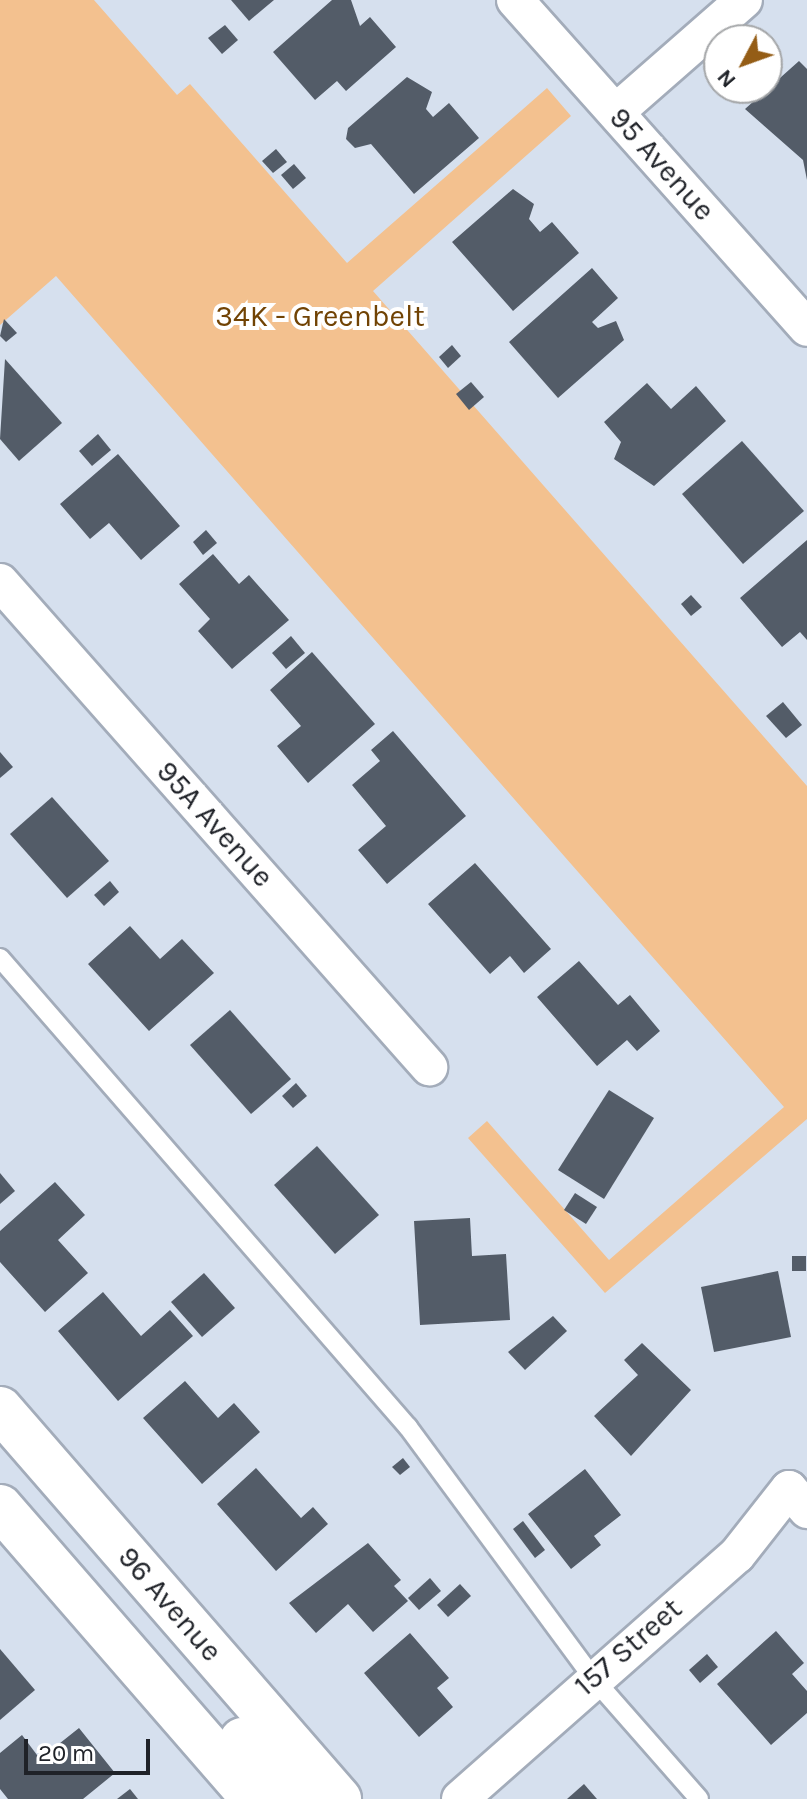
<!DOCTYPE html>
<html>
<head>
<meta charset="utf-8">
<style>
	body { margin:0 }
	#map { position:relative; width:807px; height:1799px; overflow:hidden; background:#d6e0ee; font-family:Karla,sans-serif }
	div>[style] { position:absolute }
	.green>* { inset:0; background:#f3c18f }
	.building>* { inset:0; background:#535c68 }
	.roads { filter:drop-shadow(2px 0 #a3acba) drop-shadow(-2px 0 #a3acba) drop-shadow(0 2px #a3acba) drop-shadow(0 -2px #a3acba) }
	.lane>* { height:18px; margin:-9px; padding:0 9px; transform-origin:9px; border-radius:9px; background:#fff }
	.street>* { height:36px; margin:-18px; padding:0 18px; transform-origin:18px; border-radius:18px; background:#fff }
	.secondary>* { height:44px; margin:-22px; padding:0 22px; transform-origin:22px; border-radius:22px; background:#fff }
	span { translate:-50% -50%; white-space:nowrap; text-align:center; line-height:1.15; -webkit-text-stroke:8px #fff; paint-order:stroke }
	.street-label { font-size:30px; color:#1f2228 }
	.park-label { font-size:30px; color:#714304 }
	.north { position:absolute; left:703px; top:24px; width:80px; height:80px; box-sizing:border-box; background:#fff; border:2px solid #a5a7a9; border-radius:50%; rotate:229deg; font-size:22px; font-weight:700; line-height:32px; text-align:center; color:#1f2228 }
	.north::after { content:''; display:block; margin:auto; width:28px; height:36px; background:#945d16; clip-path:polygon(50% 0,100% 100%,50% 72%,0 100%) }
	.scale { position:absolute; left:24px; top:1739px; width:126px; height:36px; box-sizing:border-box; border:4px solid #1f2228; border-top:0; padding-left:10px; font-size:24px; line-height:28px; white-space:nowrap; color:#1f2228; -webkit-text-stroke:6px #fff; paint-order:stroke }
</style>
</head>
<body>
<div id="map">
	<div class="green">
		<i style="clip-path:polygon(0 0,94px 0,177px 95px,190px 84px,347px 263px,547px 88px,571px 116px,373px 291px,807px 786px,807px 1119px,605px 1293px,468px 1138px,487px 1121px,609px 1260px,784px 1107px,56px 276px,0 325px)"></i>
	</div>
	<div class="building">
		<i style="clip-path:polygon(231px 0,274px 0,249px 21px)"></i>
		<i style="clip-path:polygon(332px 0,351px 0,360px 26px,370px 17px,396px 47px,346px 91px,337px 81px,315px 100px,273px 52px)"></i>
		<i style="clip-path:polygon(225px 25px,238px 40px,222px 54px,208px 38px)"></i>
		<i style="clip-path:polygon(799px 61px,807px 69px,807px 180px,803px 160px,745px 109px)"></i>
		<i style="clip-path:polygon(407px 77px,432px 92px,426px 109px,433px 117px,449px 103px,479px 138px,414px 194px,371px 144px,355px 148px,346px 139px,348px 128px)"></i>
		<i style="clip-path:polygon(276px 149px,287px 162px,273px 173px,262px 161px)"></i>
		<i style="clip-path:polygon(294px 164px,306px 178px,293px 189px,281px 175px)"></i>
		<i style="clip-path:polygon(513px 189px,534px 204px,529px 219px,540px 232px,552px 222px,579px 253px,513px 311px,452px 242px)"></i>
		<i style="clip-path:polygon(592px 268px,618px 298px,592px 322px,598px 328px,616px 321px,624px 340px,558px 398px,509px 342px)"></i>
		<i style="clip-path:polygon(4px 319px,17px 333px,6px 342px,0 336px)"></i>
		<i style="clip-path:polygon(452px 345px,461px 356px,448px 368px,439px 357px)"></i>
		<i style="clip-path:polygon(5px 359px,62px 423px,19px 461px,0 439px)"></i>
		<i style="clip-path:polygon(471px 382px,484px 397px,469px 410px,456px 394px)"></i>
		<i style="clip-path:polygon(647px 383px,671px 409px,696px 386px,726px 421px,654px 486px,614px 459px,621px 442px,604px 422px)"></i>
		<i style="clip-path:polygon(98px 434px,111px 450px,92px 466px,79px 451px)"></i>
		<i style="clip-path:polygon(742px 441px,804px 511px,743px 564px,682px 494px)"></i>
		<i style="clip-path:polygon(118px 454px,180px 526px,141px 560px,109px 523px,90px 539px,60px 504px)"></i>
		<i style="clip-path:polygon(206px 530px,217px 543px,203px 555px,193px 542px)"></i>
		<i style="clip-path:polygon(807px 540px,807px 640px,800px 632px,782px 647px,740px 598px)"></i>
		<i style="clip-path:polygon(213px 554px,239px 584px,249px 575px,289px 620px,232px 669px,198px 631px,210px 619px,179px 584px)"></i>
		<i style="clip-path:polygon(691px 595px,702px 607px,691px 616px,681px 604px)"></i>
		<i style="clip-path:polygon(291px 636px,305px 653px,286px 669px,272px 653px)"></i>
		<i style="clip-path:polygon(312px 652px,375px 724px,308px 783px,277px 746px,301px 726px,270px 690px)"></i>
		<i style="clip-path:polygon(783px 702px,802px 725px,786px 738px,766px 716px)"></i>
		<i style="clip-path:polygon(393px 731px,466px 816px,387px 884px,358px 850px,386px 826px,352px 785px,380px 761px,371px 750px)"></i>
		<i style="clip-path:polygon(0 752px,13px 767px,0 778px)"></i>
		<i style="clip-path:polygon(52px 797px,109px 861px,67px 898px,10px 834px)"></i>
		<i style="clip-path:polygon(475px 863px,551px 949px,524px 973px,510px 956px,490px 974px,428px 904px)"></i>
		<i style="clip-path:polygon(110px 881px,119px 892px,104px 906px,94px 895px)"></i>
		<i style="clip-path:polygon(130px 926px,160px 959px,182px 939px,214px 973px,149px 1031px,88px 964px)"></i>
		<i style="clip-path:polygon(579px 961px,618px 1005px,630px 995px,660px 1031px,637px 1051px,627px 1040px,597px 1066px,537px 997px)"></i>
		<i style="clip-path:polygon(230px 1010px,291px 1079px,251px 1114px,190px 1045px)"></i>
		<i style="clip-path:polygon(296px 1083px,307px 1096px,293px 1108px,282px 1096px)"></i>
		<i style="clip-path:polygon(609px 1090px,654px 1118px,604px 1199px,558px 1170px)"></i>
		<i style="clip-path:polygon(317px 1146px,379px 1215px,335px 1254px,274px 1185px)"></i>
		<i style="clip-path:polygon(0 1173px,15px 1191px,0 1204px)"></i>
		<i style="clip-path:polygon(55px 1182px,85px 1215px,58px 1240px,88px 1273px,45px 1312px,0 1262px,0 1231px)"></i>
		<i style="clip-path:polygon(575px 1193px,597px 1207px,586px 1224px,564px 1210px)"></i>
		<i style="clip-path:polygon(470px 1218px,472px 1256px,506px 1254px,510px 1320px,420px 1325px,414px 1221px)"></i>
		<i style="clip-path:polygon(792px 1256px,806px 1256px,806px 1271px,792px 1271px)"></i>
		<i style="clip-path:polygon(778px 1271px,791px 1337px,714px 1352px,701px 1287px)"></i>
		<i style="clip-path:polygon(204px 1273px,235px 1308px,202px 1337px,171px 1302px)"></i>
		<i style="clip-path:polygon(103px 1292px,141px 1336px,170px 1310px,193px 1336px,118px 1401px,58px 1331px)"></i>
		<i style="clip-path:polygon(553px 1316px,567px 1331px,525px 1370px,508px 1352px)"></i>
		<i style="clip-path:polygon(642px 1343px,691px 1390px,631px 1456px,594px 1416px,638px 1375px,624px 1360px)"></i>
		<i style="clip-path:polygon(185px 1381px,218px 1418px,234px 1403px,260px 1432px,202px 1484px,143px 1418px)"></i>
		<i style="clip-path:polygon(403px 1458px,410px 1467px,400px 1475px,392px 1467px)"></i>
		<i style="clip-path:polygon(256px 1468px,301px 1518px,313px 1507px,328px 1524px,276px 1571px,217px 1504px)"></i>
		<i style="clip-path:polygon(585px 1469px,621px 1515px,594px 1536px,601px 1545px,571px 1569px,528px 1514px)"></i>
		<i style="clip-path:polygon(523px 1521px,545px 1550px,535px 1558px,513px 1529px)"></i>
		<i style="clip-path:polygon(368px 1543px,401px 1580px,394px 1586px,408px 1601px,373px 1632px,348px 1604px,316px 1633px,289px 1603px)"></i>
		<i style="clip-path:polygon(430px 1578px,441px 1591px,419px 1610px,408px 1598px)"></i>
		<i style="clip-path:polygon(460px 1584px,471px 1596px,448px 1617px,437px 1605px)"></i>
		<i style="clip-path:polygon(776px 1631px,804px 1663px,792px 1674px,807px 1691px,807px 1713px,771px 1745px,717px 1684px)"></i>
		<i style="clip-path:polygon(410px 1633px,449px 1678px,437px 1688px,453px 1707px,419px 1737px,364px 1673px)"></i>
		<i style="clip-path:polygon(0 1649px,35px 1690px,0 1720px)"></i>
		<i style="clip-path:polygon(707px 1654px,718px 1667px,700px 1683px,689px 1670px)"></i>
		<i style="clip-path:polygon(79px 1728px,115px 1773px,83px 1799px,8px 1799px,0 1789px,0 1753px,22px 1735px,40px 1759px)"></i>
		<i style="clip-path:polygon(584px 1784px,597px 1799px,567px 1799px)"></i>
		<i style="clip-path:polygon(130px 1789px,138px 1799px,117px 1799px)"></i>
	</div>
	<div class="roads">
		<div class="lane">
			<i style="left:0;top:958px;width:622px;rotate:48.98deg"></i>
			<i style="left:408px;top:1427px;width:310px;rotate:53.6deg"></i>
			<i style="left:592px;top:1677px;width:162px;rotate:48.7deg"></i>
		</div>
		<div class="street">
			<i style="left:515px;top:0;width:439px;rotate:48.3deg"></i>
			<i style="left:616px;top:112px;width:170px;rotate:-41.2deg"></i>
			<i style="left:0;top:582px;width:648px;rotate:48.51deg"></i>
			<i style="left:460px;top:1799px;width:369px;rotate:-41.4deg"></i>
			<i style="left:737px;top:1555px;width:84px;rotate:-51.8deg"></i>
			<i style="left:789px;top:1489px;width:28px;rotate:49deg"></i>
		</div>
		<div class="secondary">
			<i style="left:0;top:1409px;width:517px;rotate:49deg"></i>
			<i style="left:0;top:1507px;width:387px;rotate:49deg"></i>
			<i style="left:242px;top:1740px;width:79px;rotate:48.6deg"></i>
		</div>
	</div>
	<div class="street-label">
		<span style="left:662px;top:164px;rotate:48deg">95 Avenue</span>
		<span style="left:215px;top:824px;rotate:48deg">95A Avenue</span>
		<span style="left:170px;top:1604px;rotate:49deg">96 Avenue</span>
		<span style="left:628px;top:1647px;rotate:-41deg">157 Street</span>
	</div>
	<div class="park-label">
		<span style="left:320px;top:316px">34K - Greenbelt</span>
	</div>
	<div class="north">N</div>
	<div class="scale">20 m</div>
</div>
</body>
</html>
